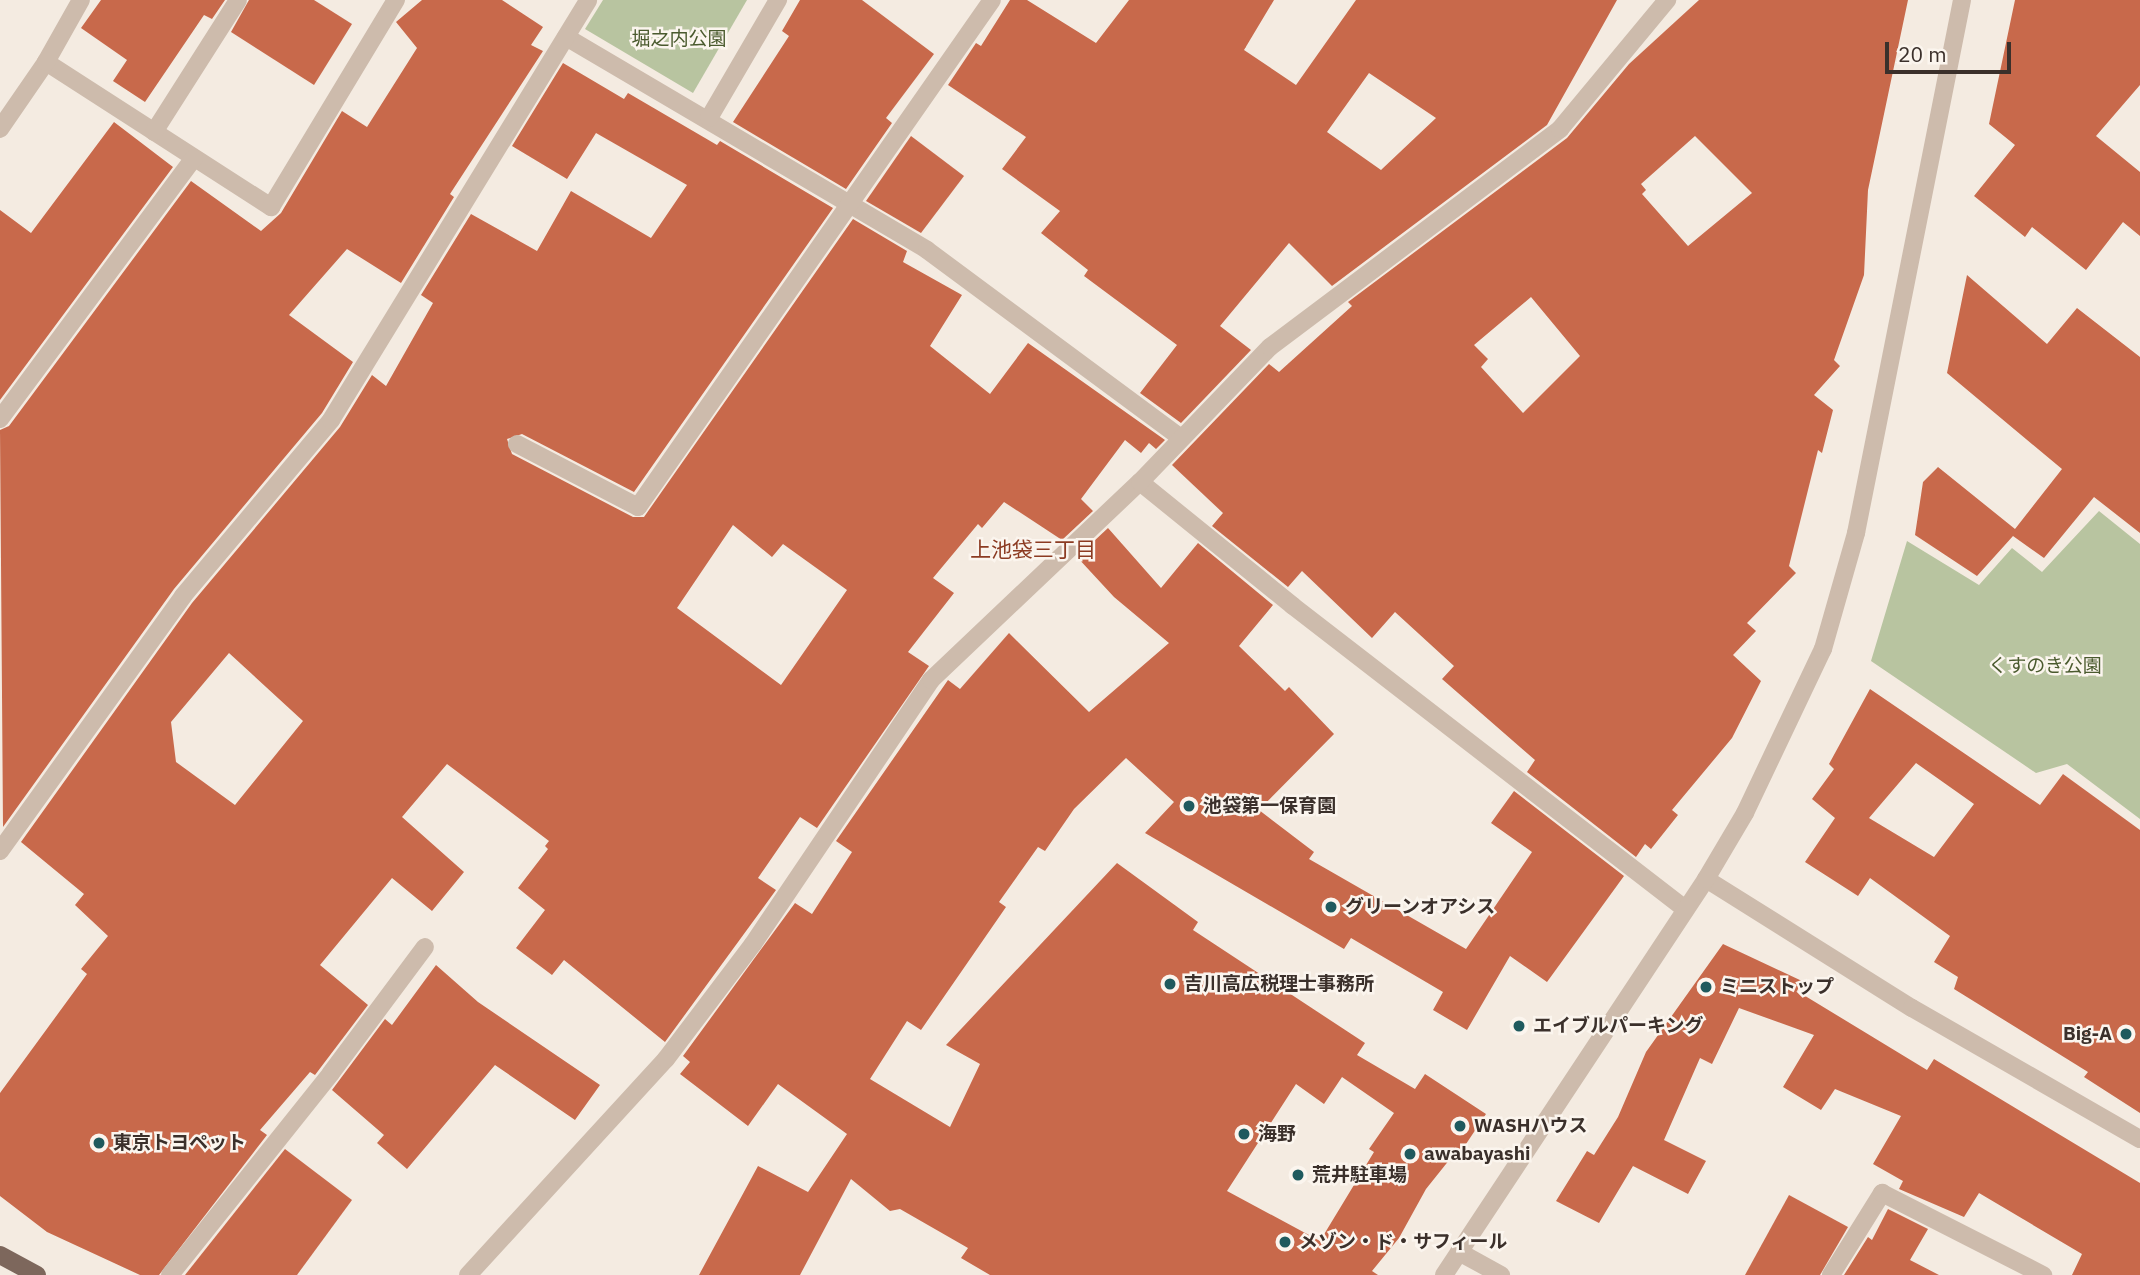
<!DOCTYPE html>
<html>
<head>
<meta charset="utf-8">
<style>
	body { margin:0 }
	#map { position:relative; width:2140px; height:1275px; overflow:hidden; background:#f4ebe1; font-family:"IBM Plex Sans","Noto Sans JP",sans-serif }
	div>[style] { position:absolute }
	.green>* { inset:0; background:#b8c4a0 }
	.building>* { inset:0; background:#c8694b }
	.minor>* { height:18px; margin:-9px; padding:0 9px; transform-origin:9px; border-radius:9px; background:#cdbbac }
	.major>* { height:18px; margin:-9px; padding:0 9px; transform-origin:9px; border-radius:9px; background:#7d675c }
	.dots>* { width:19px; height:19px; translate:-50% -50%; box-sizing:border-box; border:4px solid #fbf5ee; border-radius:50% }
	span { translate:-50% -50%; white-space:nowrap; text-align:center; line-height:1.15; -webkit-text-stroke:5px #fbf5ee; paint-order:stroke }
	.park-label { font-size:19px; color:#4a5a2e }
	.poi-label { font-size:19px; color:#3b302b; font-weight:700 }
	.left { translate:0 -50%; text-align:left }
	.right { translate:-100% -50%; text-align:right }
	.neighbourhood-label { font-size:21px; color:#8c3b22 }
	.scale { position:absolute; left:1885px; top:42px; width:126px; height:32px; box-sizing:border-box; border:4px solid #3b302b; border-top:0; padding-left:9px; font-size:21px; line-height:24px; white-space:nowrap; color:#3b302b; -webkit-text-stroke:5px #fbf5ee; paint-order:stroke }
</style>
</head>
<body>
<div id="map">
	<div class="green">
		<i style="clip-path:polygon(603px 0,747px 0,693px 93px,585px 29px)"></i>
		<i style="clip-path:polygon(2099px 511px,2140px 544px,2140px 819px,2067px 764px,2036px 773px,1871px 661px,1907px 541px,1979px 585px,2012px 548px,2042px 572px)"></i>
	</div>
	<div class="building">
		<i style="clip-path:polygon(101px 0,225px 0,212px 19px,204px 15px,145px 102px,113px 81px,127px 60px,81px 28px)"></i>
		<i style="clip-path:polygon(249px 0,314px 0,352px 24px,314px 85px,231px 32px)"></i>
		<i style="clip-path:polygon(422px 0,502px 0,543px 27px,531px 45px,543px 51px,450px 194px,454px 197px,401px 283px,347px 249px,289px 315px,353px 362px,322px 413px,174px 589px,3px 827px,0 430px,9px 426px,191px 181px,261px 231px,281px 213px,342px 111px,367px 127px,417px 48px,396px 22px)"></i>
		<i style="clip-path:polygon(800px 0,862px 0,934px 54px,886px 118px,892px 123px,846px 189px,733px 122px,789px 36px,782px 31px)"></i>
		<i style="clip-path:polygon(evenodd,1010px 0,1027px 0,1096px 43px,1129px 0,1274px 0,1244px 50px,1296px 85px,1356px 0,1617px 0,1547px 125px,1332px 286px,1289px 243px,1220px 326px,1251px 350px,1181px 423px,1140px 393px,1177px 345px,1084px 276px,1088px 270px,1041px 233px,1060px 211px,1002px 169px,1026px 137px,948px 85px,976px 43px,981px 46px,1010px 0,1369px 73px,1436px 118px,1381px 170px,1327px 132px,1369px 73px)"></i>
		<i style="clip-path:polygon(evenodd,1699px 0,1908px 0,1868px 190px,1864px 275px,1834px 360px,1840px 366px,1814px 395px,1833px 410px,1822px 453px,1818px 450px,1789px 566px,1796px 573px,1747px 623px,1756px 631px,1733px 655px,1761px 681px,1732px 738px,1672px 810px,1678px 815px,1651px 849px,1645px 844px,1636px 857px,1527px 772px,1535px 760px,1442px 679px,1454px 666px,1395px 612px,1372px 638px,1302px 571px,1288px 587px,1212px 526px,1223px 513px,1172px 465px,1269px 364px,1279px 372px,1352px 306px,1348px 302px,1567px 138px,1629px 64px,1699px 0,1695px 136px,1752px 193px,1688px 246px,1642px 194px,1646px 190px,1641px 184px,1695px 136px,1699px 0,1531px 297px,1580px 356px,1523px 413px,1481px 367px,1488px 359px,1474px 345px,1531px 297px)"></i>
		<i style="clip-path:polygon(2015px 0,2140px 0,2140px 85px,2096px 136px,2140px 172px,2140px 236px,2123px 222px,2086px 270px,2032px 227px,2025px 237px,1974px 196px,2015px 145px,1989px 124px)"></i>
		<i style="clip-path:polygon(evenodd,563px 63px,624px 99px,628px 93px,717px 145px,720px 141px,833px 208px,634px 492px,522px 434px,507px 439px,512px 454px,633px 517px,644px 517px,853px 219px,907px 251px,903px 262px,962px 295px,930px 346px,990px 394px,1028px 343px,1165px 440px,1156px 449px,1149px 443px,1141px 453px,1125px 440px,1081px 499px,1093px 511px,1062px 540px,1004px 502px,982px 528px,978px 524px,933px 578px,954px 593px,908px 652px,929px 666px,817px 828px,800px 817px,758px 878px,776px 890px,665px 1042px,564px 960px,552px 975px,516px 948px,545px 910px,518px 888px,548px 849px,545px 846px,549px 841px,447px 764px,402px 817px,464px 872px,432px 911px,392px 878px,320px 965px,368px 1005px,315px 1075px,310px 1072px,260px 1130px,267px 1135px,159px 1275px,140px 1275px,47px 1232px,0 1196px,0 1093px,87px 974px,81px 969px,108px 936px,75px 905px,84px 894px,21px 842px,192px 603px,340px 427px,372px 375px,386px 386px,433px 303px,421px 295px,471px 214px,537px 251px,571px 191px,651px 238px,687px 185px,596px 133px,567px 179px,512px 146px,563px 63px,733px 525px,772px 557px,783px 544px,847px 590px,781px 685px,677px 608px,733px 525px,563px 63px,229px 653px,303px 721px,235px 805px,176px 762px,171px 722px,229px 653px)"></i>
		<i style="clip-path:polygon(114px 122px,173px 167px,0 400px,0 210px,31px 233px)"></i>
		<i style="clip-path:polygon(911px 136px,964px 176px,921px 233px,866px 201px)"></i>
		<i style="clip-path:polygon(1967px 275px,2047px 344px,2077px 308px,2140px 357px,2140px 533px,2094px 497px,2044px 558px,2013px 536px,1977px 576px,1915px 535px,1923px 482px,1938px 467px,2015px 529px,2062px 469px,1947px 373px)"></i>
		<i style="clip-path:polygon(evenodd,1108px 528px,1161px 588px,1198px 543px,1273px 605px,1239px 646px,1285px 691px,1289px 687px,1334px 734px,1259px 810px,1314px 852px,1309px 859px,1466px 949px,1532px 852px,1491px 823px,1514px 791px,1624px 876px,1547px 982px,1510px 956px,1467px 1030px,1433px 1010px,1443px 992px,1351px 938px,1344px 949px,1145px 833px,1174px 802px,1126px 758px,1074px 809px,1045px 851px,1038px 847px,999px 902px,1006px 907px,921px 1030px,907px 1021px,870px 1079px,950px 1127px,980px 1064px,946px 1045px,1117px 863px,1198px 922px,1193px 930px,1365px 1043px,1357px 1055px,1415px 1089px,1425px 1074px,1486px 1114px,1458px 1156px,1454px 1154px,1426px 1189px,1399px 1238px,1372px 1271px,1378px 1275px,990px 1275px,961px 1258px,968px 1248px,900px 1209px,890px 1211px,851px 1179px,800px 1275px,699px 1275px,758px 1166px,808px 1192px,847px 1134px,778px 1084px,748px 1126px,680px 1074px,690px 1062px,683px 1056px,795px 903px,812px 914px,852px 852px,836px 841px,948px 680px,960px 689px,1009px 633px,1089px 712px,1169px 643px,1114px 597px,1077px 557px,1108px 528px,1342px 1077px,1394px 1113px,1369px 1149px,1374px 1152px,1320px 1241px,1227px 1191px,1296px 1084px,1324px 1104px,1342px 1077px)"></i>
		<i style="clip-path:polygon(evenodd,1870px 689px,2040px 805px,2063px 774px,2140px 830px,2140px 1113px,2084px 1077px,2088px 1072px,1954px 989px,1958px 977px,1934px 962px,1950px 936px,1870px 878px,1858px 896px,1805px 862px,1835px 818px,1812px 799px,1834px 769px,1829px 764px,1870px 689px,1916px 763px,1974px 804px,1934px 857px,1869px 818px,1916px 763px)"></i>
		<i style="clip-path:polygon(1723px 944px,1802px 981px,1797px 991px,1927px 1070px,1934px 1059px,2140px 1183px,2140px 1275px,2072px 1275px,2082px 1254px,1979px 1193px,1964px 1217px,1899px 1189px,1903px 1181px,1873px 1164px,1901px 1116px,1835px 1089px,1821px 1110px,1783px 1087px,1814px 1035px,1739px 1008px,1712px 1064px,1700px 1058px,1664px 1140px,1706px 1161px,1688px 1194px,1633px 1166px,1599px 1223px,1556px 1201px,1587px 1151px,1594px 1155px,1618px 1117px,1646px 1052px)"></i>
		<i style="clip-path:polygon(436px 965px,478px 1002px,600px 1085px,575px 1120px,495px 1065px,407px 1169px,377px 1143px,384px 1135px,332px 1090px,385px 1019px,392px 1025px)"></i>
		<i style="clip-path:polygon(285px 1149px,352px 1200px,297px 1275px,185px 1275px)"></i>
		<i style="clip-path:polygon(1789px 1195px,1848px 1227px,1820px 1275px,1745px 1275px)"></i>
		<i style="clip-path:polygon(1888px 1209px,1928px 1229px,1910px 1260px,1939px 1275px,1844px 1275px,1868px 1237px,1872px 1240px)"></i>
	</div>
	<div class="minor">
		<i style="left:566px;top:37px;width:419px;rotate:30.5deg"></i>
		<i style="left:927px;top:250px;width:315px;rotate:36.5deg"></i>
		<i style="left:46px;top:62px;width:268px;rotate:32.8deg"></i>
		<i style="left:271px;top:207px;width:242px;rotate:-58.9deg"></i>
		<i style="left:709px;top:118px;width:137px;rotate:-59.7deg"></i>
		<i style="left:0;top:129px;width:81px;rotate:-55.5deg"></i>
		<i style="left:46px;top:62px;width:71px;rotate:-60.6deg"></i>
		<i style="left:154px;top:132px;width:156px;rotate:-57.5deg"></i>
		<i style="left:0;top:419px;width:325px;rotate:-53.4deg"></i>
		<i style="left:517px;top:444px;width:136px;rotate:27.5deg"></i>
		<i style="left:638px;top:507px;width:618px;rotate:-55.08deg"></i>
		<i style="left:1140px;top:482px;width:197px;rotate:39deg"></i>
		<i style="left:1293px;top:606px;width:495px;rotate:37.7deg"></i>
		<i style="left:0;top:851px;width:314px;rotate:-54.3deg"></i>
		<i style="left:183px;top:596px;width:230px;rotate:-49.9deg"></i>
		<i style="left:331px;top:420px;width:492px;rotate:-58.5deg"></i>
		<i style="left:1706px;top:879px;width:243px;rotate:32.1deg"></i>
		<i style="left:1912px;top:1008px;width:263px;rotate:29.9deg"></i>
		<i style="left:1459px;top:1252px;width:48px;rotate:28.7deg"></i>
		<i style="left:170px;top:1275px;width:258px;rotate:-51.4deg"></i>
		<i style="left:331px;top:1073px;width:157px;rotate:-53.3deg"></i>
		<i style="left:468px;top:1275px;width:293px;rotate:-47.5deg"></i>
		<i style="left:666px;top:1059px;width:144px;rotate:-52.9deg"></i>
		<i style="left:753px;top:944px;width:318px;rotate:-56deg"></i>
		<i style="left:931px;top:680px;width:288px;rotate:-43.5deg"></i>
		<i style="left:1140px;top:482px;width:187px;rotate:-46.1deg"></i>
		<i style="left:1270px;top:347px;width:363px;rotate:-36.9deg"></i>
		<i style="left:1560px;top:129px;width:168px;rotate:-50.3deg"></i>
		<i style="left:1444px;top:1275px;width:475px;rotate:-56.5deg"></i>
		<i style="left:1706px;top:879px;width:77px;rotate:-59.4deg"></i>
		<i style="left:1745px;top:813px;width:182px;rotate:-64.6deg"></i>
		<i style="left:1823px;top:649px;width:121px;rotate:-74.1deg"></i>
		<i style="left:1856px;top:533px;width:543px;rotate:-78.75deg"></i>
		<i style="left:1831px;top:1275px;width:97px;rotate:-58.1deg"></i>
		<i style="left:1882px;top:1193px;width:181px;rotate:27deg"></i>
	</div>
	<div class="major">
		<i style="left:0;top:1255px;width:42px;rotate:28.4deg"></i>
	</div>
	<div class="dots">
		<i style="left:1189px;top:806px;background:#1f5a5e"></i>
		<i style="left:1331px;top:907px;background:#1f5a5e"></i>
		<i style="left:1170px;top:984px;background:#1f5a5e"></i>
		<i style="left:1706px;top:987px;background:#1f5a5e"></i>
		<i style="left:1519px;top:1026px;background:#1f5a5e"></i>
		<i style="left:2126px;top:1034px;background:#1f5a5e"></i>
		<i style="left:1460px;top:1126px;background:#1f5a5e"></i>
		<i style="left:1244px;top:1134px;background:#1f5a5e"></i>
		<i style="left:99px;top:1143px;background:#1f5a5e"></i>
		<i style="left:1410px;top:1154px;background:#1f5a5e"></i>
		<i style="left:1298px;top:1175px;background:#1f5a5e"></i>
		<i style="left:1285px;top:1242px;background:#1f5a5e"></i>
	</div>
	<div class="park-label">
		<span style="left:679px;top:39px">堀之内公園</span>
		<span style="left:2045px;top:666px">くすのき公園</span>
	</div>
	<div class="poi-label">
		<span class="left" style="left:1203px;top:806px">池袋第一保育園</span>
		<span class="left" style="left:1345px;top:907px">グリーンオアシス</span>
		<span class="left" style="left:1184px;top:984px">吉川高広税理士事務所</span>
		<span class="left" style="left:1720px;top:987px">ミニストップ</span>
		<span class="left" style="left:1533px;top:1026px">エイブルパーキング</span>
		<span class="right" style="left:2112px;top:1034px">Big-A</span>
		<span class="left" style="left:1474px;top:1126px">WASHハウス</span>
		<span class="left" style="left:1258px;top:1134px">海野</span>
		<span class="left" style="left:113px;top:1143px">東京トヨペット</span>
		<span class="left" style="left:1424px;top:1154px">awabayashi</span>
		<span class="left" style="left:1312px;top:1175px">荒井駐車場</span>
		<span class="left" style="left:1299px;top:1242px">メゾン・ド・サフィール</span>
	</div>
	<div class="neighbourhood-label">
		<span style="left:1033px;top:549px">上池袋三丁目</span>
	</div>
	<div class="scale">20 m</div>
</div>
</body>
</html>
